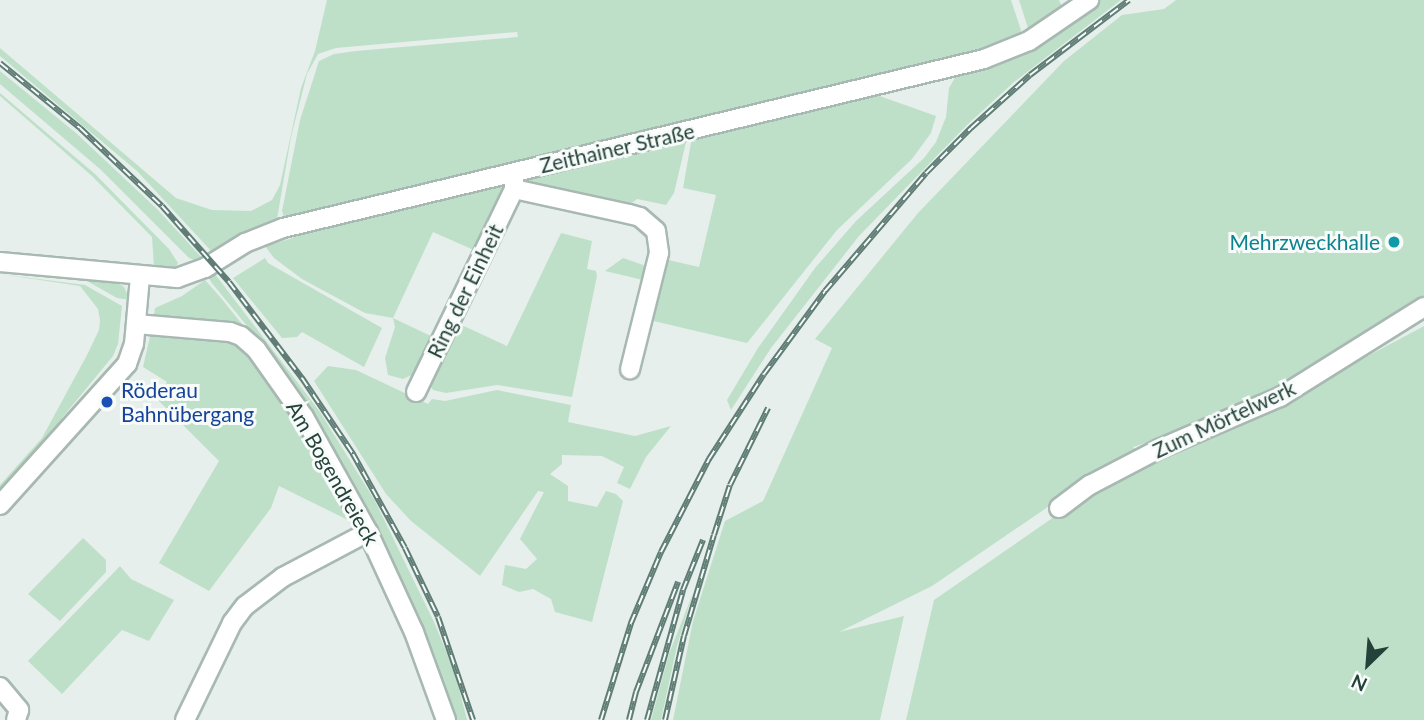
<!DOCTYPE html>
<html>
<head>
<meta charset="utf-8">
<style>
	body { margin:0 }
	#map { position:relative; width:1424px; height:720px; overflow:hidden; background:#e6efeb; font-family:Lato,sans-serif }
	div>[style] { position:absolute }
	.green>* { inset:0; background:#bfe0c8 }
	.roads { filter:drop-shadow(2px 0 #a8b8b2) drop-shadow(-2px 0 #a8b8b2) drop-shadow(0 2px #a8b8b2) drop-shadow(0 -2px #a8b8b2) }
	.minor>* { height:18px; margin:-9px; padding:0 9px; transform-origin:9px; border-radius:9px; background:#fff }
	.rail>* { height:6px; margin-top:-3px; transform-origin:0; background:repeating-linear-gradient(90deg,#f7fbf9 0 10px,#5f7d75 0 20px); box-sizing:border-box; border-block:2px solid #5f7d75 }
	.dots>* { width:19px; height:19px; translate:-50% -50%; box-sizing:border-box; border:4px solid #f7fbf9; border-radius:50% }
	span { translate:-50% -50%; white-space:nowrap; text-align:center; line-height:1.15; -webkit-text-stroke:6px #f7fbf9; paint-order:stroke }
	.street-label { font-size:21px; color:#24423a }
	.culture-label { font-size:21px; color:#0d838f }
	.right { translate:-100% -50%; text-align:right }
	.transit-label { font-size:21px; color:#164399 }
	.left { translate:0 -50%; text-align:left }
	.north { position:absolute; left:1333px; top:629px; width:70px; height:70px; -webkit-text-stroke:5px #f7fbf9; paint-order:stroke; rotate:205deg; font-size:19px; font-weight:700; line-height:28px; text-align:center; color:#24423a }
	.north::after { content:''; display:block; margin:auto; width:24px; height:32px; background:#24423a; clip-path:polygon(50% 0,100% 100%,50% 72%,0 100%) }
</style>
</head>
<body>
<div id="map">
	<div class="green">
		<i style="clip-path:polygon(327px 0,1011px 0,1021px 30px,1020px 35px,1003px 43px,284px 217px,282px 211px,300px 120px,319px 61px,334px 54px,356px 51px,518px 37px,517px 32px,336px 48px,318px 54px,307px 74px,291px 137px,277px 219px,213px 253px,137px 171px,0 56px,0 48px,176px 198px,212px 210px,251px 211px,272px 200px,280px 185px,301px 88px,315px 51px)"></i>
		<i style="clip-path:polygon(1019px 0,1059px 0,1063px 9px,1033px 29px,1028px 28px)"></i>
		<i style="clip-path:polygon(1100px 0,1121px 0,1014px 82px,967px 125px,859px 236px,771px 348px,731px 410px,727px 400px,758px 348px,815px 268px,856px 221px,924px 158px,936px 142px,946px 117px,949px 88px,956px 76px,1058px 31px)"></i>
		<i style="clip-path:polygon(1176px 0,1424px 0,1424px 300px,1299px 378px,1165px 437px,1133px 447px,1149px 463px,1263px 412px,1424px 326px,1424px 720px,906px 720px,934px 600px,1067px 508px,1061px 498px,932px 586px,839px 632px,904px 616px,880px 720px,673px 720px,693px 621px,725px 521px,763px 501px,832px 348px,815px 339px,918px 213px,1064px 61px,1122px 15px,1164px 9px)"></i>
		<i style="clip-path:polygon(0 71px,76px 133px,158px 210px,202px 258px,200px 262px,189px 258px,100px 169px,0 84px)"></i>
		<i style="clip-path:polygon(0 93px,95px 174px,169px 249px,178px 263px,174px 270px,0 257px,0 252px,154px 267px,152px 237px,92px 176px,0 96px)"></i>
		<i style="clip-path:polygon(874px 94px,936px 116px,931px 133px,912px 159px,837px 230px,747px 343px,645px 319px,664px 259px,699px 267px,716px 195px,683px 188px,692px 137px)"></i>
		<i style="clip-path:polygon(687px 138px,674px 193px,666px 205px,637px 199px,625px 208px,526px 183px,532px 175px,620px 153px,623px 158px,628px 158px,628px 152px)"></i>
		<i style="clip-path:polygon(498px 182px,507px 186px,476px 251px,433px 232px,393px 318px,435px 338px,416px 373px,403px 379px,388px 375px,385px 358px,395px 327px,393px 318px,365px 313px,302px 279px,274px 258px,265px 246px,293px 238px,292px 233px)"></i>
		<i style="clip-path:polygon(561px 233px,592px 241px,587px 269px,596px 271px,597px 276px,572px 397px,497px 385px,446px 393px,433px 390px,429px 384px,455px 322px,507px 346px)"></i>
		<i style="clip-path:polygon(265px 258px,268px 263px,382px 328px,364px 367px,302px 332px,297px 337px,282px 338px,233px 278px)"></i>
		<i style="clip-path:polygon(623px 258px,646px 266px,643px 280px,605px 271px)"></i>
		<i style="clip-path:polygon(0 268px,114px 280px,124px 287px,130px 300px,117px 298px,87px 281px,0 271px)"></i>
		<i style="clip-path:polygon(0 274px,85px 285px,122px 306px,118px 344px,113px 356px,62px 418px,60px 426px,0 493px,0 485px,42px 438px,87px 355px,99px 330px,100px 320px,98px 309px,80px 286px)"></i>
		<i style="clip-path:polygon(215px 274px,320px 412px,375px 501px,434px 622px,455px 673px,467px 720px,451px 720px,308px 414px,252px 332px,211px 282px,209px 278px)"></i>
		<i style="clip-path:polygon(205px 280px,221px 298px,250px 334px,153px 321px,155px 308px,182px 296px)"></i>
		<i style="clip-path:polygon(151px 332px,214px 335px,242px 345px,300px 420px,358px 525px,279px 486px,271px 508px,209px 591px,159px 563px,219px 461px,157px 399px,167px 382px,143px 367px)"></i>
		<i style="clip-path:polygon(328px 366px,356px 370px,428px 404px,432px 399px,445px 401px,497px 390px,571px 405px,568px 422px,635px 436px,671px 426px,646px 457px,630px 489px,617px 483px,624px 467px,602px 456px,562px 455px,562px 464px,550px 474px,568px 486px,568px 501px,597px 507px,606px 491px,616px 494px,623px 501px,592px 622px,555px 612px,551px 599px,533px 589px,519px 592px,502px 585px,505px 565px,526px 569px,537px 559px,520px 539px,544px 492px,538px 491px,480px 576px,411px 521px,386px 494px,314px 381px)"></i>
		<i style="clip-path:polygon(83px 538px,106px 560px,106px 572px,60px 621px,28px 594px)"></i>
		<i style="clip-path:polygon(120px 566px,131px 579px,174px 600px,149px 641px,122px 630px,62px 694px,28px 661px)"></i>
		<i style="clip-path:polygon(693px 593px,677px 646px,661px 720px,651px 720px,669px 654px)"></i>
	</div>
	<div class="roads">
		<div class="minor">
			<i style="left:514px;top:189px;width:118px;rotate:12.3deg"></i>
			<i style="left:629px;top:214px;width:11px;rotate:15deg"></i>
			<i style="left:640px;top:217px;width:21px;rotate:41deg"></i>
			<i style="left:656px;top:231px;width:22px;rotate:82deg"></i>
			<i style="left:659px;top:253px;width:120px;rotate:104deg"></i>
			<i style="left:0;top:262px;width:178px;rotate:5.2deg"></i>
			<i style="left:177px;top:278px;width:30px;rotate:-20deg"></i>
			<i style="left:205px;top:268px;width:47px;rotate:-32deg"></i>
			<i style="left:245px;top:243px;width:41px;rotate:-21.5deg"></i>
			<i style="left:283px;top:228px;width:721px;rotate:-13.55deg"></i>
			<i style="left:984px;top:59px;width:48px;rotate:-21.8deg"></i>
			<i style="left:1029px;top:41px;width:73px;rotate:-34.3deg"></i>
			<i style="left:136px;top:324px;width:94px;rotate:4.9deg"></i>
			<i style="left:230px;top:332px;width:12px;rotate:20deg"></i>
			<i style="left:241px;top:336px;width:20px;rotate:41deg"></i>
			<i style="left:256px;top:349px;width:83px;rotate:54.8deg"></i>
			<i style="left:304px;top:417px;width:132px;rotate:60.9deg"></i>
			<i style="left:368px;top:532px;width:110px;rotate:65.3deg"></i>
			<i style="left:414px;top:632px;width:94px;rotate:70deg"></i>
			<i style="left:416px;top:392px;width:225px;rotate:-64.2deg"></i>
			<i style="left:514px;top:189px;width:9px;rotate:-90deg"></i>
			<i style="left:0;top:505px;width:190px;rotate:-48deg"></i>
			<i style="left:127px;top:364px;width:21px;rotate:-71deg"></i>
			<i style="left:134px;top:344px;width:67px;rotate:-84.9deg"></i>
			<i style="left:1059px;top:508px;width:39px;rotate:-37deg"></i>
			<i style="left:1090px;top:485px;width:78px;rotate:-27.6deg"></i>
			<i style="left:1159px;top:449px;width:132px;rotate:-23.3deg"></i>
			<i style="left:1280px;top:397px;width:170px;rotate:-32deg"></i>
			<i style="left:0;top:687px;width:30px;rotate:50deg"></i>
			<i style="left:19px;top:710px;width:10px;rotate:107deg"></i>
			<i style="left:185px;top:720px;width:108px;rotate:-64.1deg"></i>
			<i style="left:232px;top:623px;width:21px;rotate:-53deg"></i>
			<i style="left:245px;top:606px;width:48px;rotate:-37.3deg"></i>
			<i style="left:283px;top:577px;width:96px;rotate:-27.9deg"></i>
		</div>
	</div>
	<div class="rail">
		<i style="left:0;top:63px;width:103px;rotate:39.1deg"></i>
		<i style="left:80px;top:128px;width:113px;rotate:43.6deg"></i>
		<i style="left:162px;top:206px;width:101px;rotate:48.6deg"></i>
		<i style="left:229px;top:282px;width:121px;rotate:52.8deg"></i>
		<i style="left:302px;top:378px;width:92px;rotate:56.1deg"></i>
		<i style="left:353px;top:454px;width:107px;rotate:61deg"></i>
		<i style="left:405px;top:548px;width:76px;rotate:64.4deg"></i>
		<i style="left:438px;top:617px;width:109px;rotate:71.2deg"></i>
		<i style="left:601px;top:720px;width:102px;rotate:-72.8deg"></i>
		<i style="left:631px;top:623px;width:77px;rotate:-67.1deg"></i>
		<i style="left:661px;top:552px;width:105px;rotate:-62.7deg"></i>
		<i style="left:709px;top:459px;width:101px;rotate:-57.1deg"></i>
		<i style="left:764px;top:374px;width:103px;rotate:-53.7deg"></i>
		<i style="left:825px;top:291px;width:155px;rotate:-49.4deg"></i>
		<i style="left:926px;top:173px;width:64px;rotate:-45deg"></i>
		<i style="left:971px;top:128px;width:79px;rotate:-41.9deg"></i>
		<i style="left:1030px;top:75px;width:124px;rotate:-37.1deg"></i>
		<i style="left:629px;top:720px;width:29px;rotate:-76deg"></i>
		<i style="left:636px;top:692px;width:118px;rotate:-69.1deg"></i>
		<i style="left:647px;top:720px;width:135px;rotate:-74.5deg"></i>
		<i style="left:683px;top:590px;width:54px;rotate:-68.2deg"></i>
		<i style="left:665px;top:720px;width:86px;rotate:-77.3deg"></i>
		<i style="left:684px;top:636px;width:105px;rotate:-73.5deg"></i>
		<i style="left:714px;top:535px;width:52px;rotate:-72.3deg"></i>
		<i style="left:730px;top:485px;width:86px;rotate:-63.7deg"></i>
	</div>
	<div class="dots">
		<i style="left:1394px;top:242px;background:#0f9aa8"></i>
		<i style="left:107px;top:402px;background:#1a4fb4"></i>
	</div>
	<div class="street-label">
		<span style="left:617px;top:148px;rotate:-13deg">Zeithainer Straße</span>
		<span style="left:465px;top:291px;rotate:-64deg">Ring der Einheit</span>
		<span style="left:1224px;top:419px;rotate:-25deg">Zum Mörtelwerk</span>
		<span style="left:333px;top:473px;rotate:60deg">Am Bogendreieck</span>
	</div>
	<div class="culture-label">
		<span class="right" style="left:1380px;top:242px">Mehrzweckhalle</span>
	</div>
	<div class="transit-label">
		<span class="left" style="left:121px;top:402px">Röderau<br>Bahnübergang</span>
	</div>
	<div class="north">N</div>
</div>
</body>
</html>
